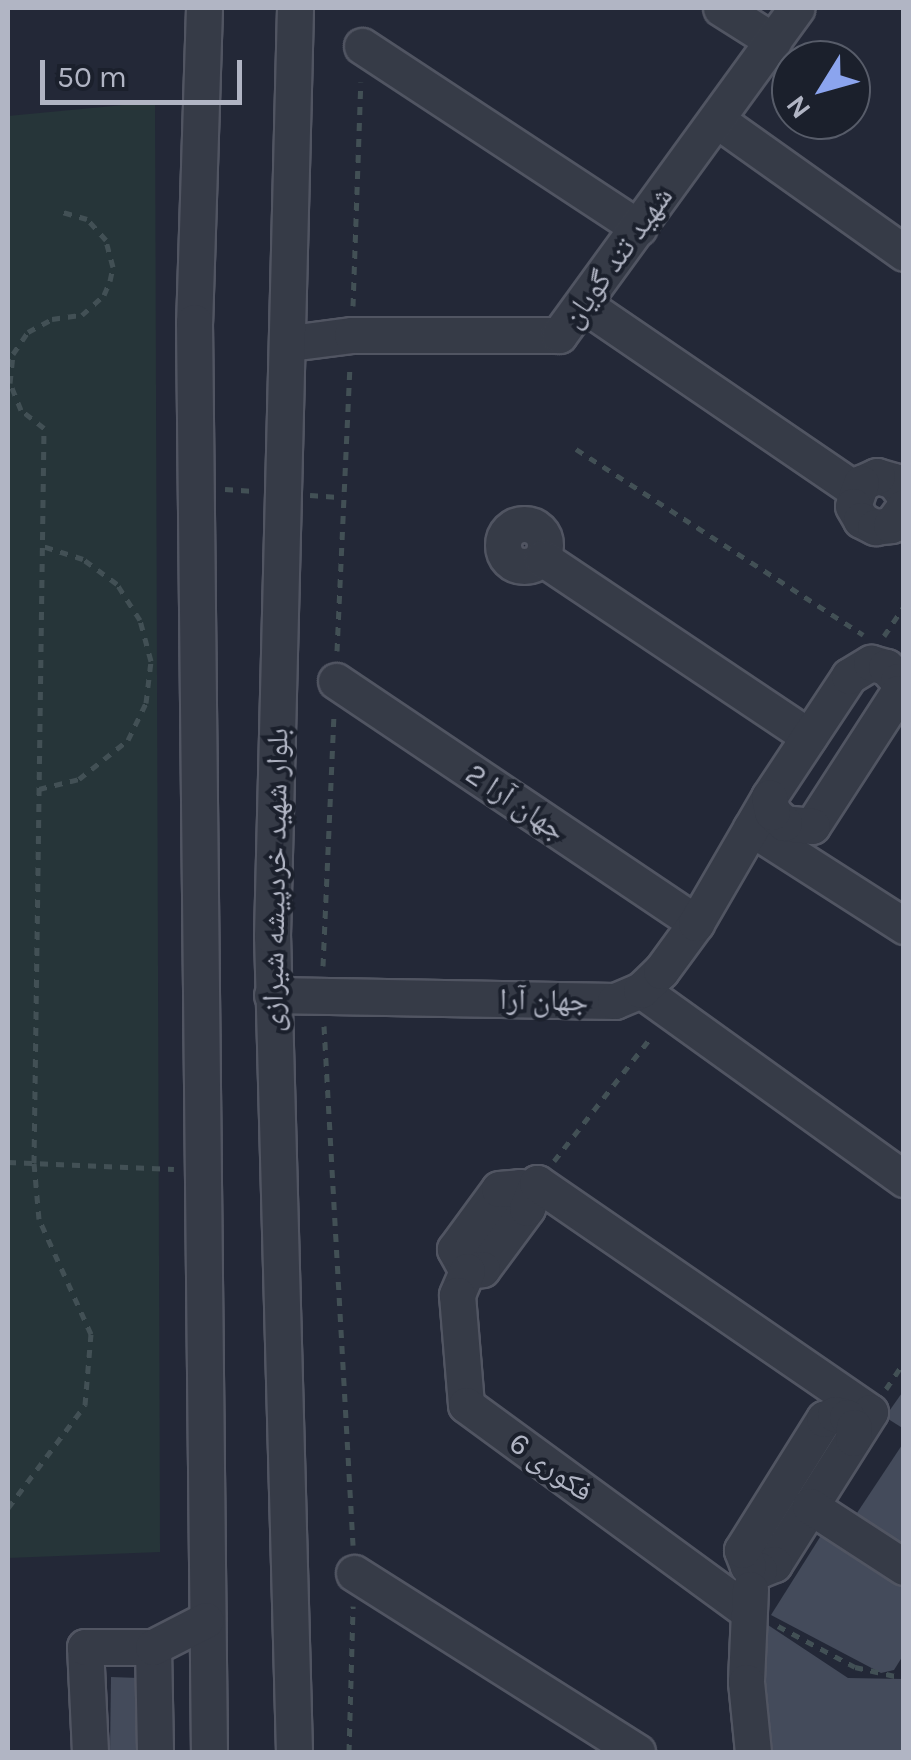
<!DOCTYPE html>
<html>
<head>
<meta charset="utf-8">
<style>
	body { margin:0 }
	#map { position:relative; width:911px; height:1760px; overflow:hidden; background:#232837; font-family:Karla,"Noto Naskh Arabic",sans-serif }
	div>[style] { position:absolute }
	.green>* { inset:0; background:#263539 }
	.building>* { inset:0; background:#444b5b }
	.path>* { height:5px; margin-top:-2.5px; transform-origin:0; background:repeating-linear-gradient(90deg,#425055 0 8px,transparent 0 16px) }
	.roads { filter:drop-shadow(2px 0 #515562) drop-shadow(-2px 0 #515562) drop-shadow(0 2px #515562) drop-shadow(0 -2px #515562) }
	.minor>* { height:35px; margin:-17.5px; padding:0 17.5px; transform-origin:17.5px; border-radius:17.5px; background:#363b47 }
	.minor>.ring { margin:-17.5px; padding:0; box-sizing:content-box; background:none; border:35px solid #363b47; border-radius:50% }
	span { translate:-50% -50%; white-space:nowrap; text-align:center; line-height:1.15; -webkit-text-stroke:8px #1b202c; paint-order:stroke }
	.street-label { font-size:30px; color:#b1b5c4 }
	.frame { position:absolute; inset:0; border:10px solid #b1b5c4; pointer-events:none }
	.north { position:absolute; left:771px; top:40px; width:100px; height:100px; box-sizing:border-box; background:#1b202c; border:2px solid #575c69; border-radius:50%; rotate:233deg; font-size:28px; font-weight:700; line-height:40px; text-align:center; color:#b1b5c4 }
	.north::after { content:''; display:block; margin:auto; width:35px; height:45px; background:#8ba4ee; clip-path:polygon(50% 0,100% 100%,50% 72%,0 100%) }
	.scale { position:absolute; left:40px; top:60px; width:202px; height:45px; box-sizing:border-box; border:5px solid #b1b5c4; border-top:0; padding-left:12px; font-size:30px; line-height:35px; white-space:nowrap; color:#b1b5c4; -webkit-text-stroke:8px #1b202c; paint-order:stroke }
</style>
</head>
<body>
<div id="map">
	<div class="green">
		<i style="clip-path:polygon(155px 102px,160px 1552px,8px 1558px,8px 116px)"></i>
	</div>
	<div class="building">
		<i style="clip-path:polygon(904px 1390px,904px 1429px,885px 1417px)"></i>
		<i style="clip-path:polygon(904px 1442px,904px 1559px,849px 1525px)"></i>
		<i style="clip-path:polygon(827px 1526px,904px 1576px,904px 1654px,894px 1670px,881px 1673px,771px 1615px)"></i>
		<i style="clip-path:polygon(768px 1625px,848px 1678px,904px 1679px,904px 1752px,769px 1752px,759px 1690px)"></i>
		<i style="clip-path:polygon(111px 1677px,139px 1678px,138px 1752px,110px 1752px)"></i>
	</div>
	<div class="path">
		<i style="left:353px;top:306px;width:224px;rotate:-88deg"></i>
		<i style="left:576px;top:449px;width:342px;rotate:32.9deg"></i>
		<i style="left:225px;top:489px;width:29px;rotate:4deg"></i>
		<i style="left:310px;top:495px;width:32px;rotate:4deg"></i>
		<i style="left:884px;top:636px;width:36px;rotate:-56deg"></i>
		<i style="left:337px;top:651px;width:284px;rotate:-87.4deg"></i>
		<i style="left:39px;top:789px;width:41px;rotate:-14deg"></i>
		<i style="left:79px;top:779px;width:63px;rotate:-38.5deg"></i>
		<i style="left:128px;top:740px;width:41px;rotate:-64.1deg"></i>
		<i style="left:146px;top:703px;width:42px;rotate:-83.2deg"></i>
		<i style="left:151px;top:661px;width:42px;rotate:-105deg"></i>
		<i style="left:140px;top:620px;width:43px;rotate:-122.6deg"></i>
		<i style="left:117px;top:584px;width:42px;rotate:-143.7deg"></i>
		<i style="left:83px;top:559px;width:42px;rotate:-162deg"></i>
		<i style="left:323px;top:966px;width:249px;rotate:-87.5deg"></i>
		<i style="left:324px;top:1026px;width:520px;rotate:86.8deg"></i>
		<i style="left:554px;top:1161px;width:159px;rotate:-51.9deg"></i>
		<i style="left:8px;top:1162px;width:166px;rotate:2.4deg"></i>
		<i style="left:886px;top:1389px;width:32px;rotate:-56deg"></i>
		<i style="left:8px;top:1508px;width:129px;rotate:-53.2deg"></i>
		<i style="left:85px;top:1405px;width:71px;rotate:-85.2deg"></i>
		<i style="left:91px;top:1334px;width:126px;rotate:-114.3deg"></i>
		<i style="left:39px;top:1219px;width:56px;rotate:-95.1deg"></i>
		<i style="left:34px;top:1163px;width:735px;rotate:-89.22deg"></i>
		<i style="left:44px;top:428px;width:29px;rotate:-142deg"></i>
		<i style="left:21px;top:410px;width:29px;rotate:-112deg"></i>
		<i style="left:10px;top:383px;width:29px;rotate:-84deg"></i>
		<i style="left:13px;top:354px;width:27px;rotate:-56deg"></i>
		<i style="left:28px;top:332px;width:27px;rotate:-28deg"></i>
		<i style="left:52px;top:319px;width:30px;rotate:-8deg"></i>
		<i style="left:82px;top:315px;width:30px;rotate:-42deg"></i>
		<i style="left:104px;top:295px;width:15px;rotate:-67deg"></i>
		<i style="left:110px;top:281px;width:14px;rotate:-78deg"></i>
		<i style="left:113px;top:267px;width:28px;rotate:-105deg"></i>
		<i style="left:106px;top:240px;width:28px;rotate:-132deg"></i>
		<i style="left:87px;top:219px;width:29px;rotate:-164deg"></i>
		<i style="left:778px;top:1626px;width:87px;rotate:28deg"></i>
		<i style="left:855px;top:1667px;width:50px;rotate:12.7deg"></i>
		<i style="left:349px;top:1752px;width:146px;rotate:-88.4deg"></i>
	</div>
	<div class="roads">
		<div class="minor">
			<i style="left:204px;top:8px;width:314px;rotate:91.8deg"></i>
			<i style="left:194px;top:322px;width:1430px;rotate:89.4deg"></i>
			<i style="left:721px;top:8px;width:62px;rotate:32.4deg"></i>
			<i style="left:362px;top:46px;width:331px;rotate:33.3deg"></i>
			<i style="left:717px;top:120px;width:229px;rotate:35.4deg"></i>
			<i style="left:583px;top:304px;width:330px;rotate:34.3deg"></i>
			<i style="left:290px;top:343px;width:63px;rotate:-7.4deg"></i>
			<i style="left:352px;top:335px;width:207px"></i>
			<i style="left:559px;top:335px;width:404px;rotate:-54deg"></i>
			<i style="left:904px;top:495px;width:17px;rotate:-126deg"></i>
			<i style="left:894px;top:481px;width:18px;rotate:-164deg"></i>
			<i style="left:877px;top:476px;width:17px;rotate:156deg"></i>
			<i style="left:861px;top:483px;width:24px;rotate:109deg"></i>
			<i style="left:853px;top:506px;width:16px;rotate:60deg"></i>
			<i style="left:861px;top:520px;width:16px;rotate:27deg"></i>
			<i style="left:875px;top:527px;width:16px;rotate:-7deg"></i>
			<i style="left:891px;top:525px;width:22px;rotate:-54deg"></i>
			<i class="ring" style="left:503px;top:524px;width:7px;height:7px"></i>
			<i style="left:542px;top:558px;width:321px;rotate:33.8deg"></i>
			<i style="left:336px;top:681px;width:434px;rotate:33.9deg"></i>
			<i style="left:751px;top:828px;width:182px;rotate:32.6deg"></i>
			<i style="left:641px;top:990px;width:324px;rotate:35.7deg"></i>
			<i style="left:272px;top:995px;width:343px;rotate:1deg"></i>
			<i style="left:615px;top:1001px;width:28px;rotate:-23deg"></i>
			<i style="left:641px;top:990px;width:28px;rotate:-44deg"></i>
			<i style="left:661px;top:971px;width:59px;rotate:-53.9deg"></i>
			<i style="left:696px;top:923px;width:146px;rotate:-59.9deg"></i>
			<i style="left:769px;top:797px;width:145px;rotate:-56.5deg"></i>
			<i style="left:849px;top:676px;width:26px;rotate:-31deg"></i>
			<i style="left:871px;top:663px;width:16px;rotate:15deg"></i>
			<i style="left:886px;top:667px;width:18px;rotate:49deg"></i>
			<i style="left:898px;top:681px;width:12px;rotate:90deg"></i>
			<i style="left:898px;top:693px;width:158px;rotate:122.9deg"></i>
			<i style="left:812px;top:826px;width:28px;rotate:-174deg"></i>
			<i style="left:784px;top:823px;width:16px;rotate:-137deg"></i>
			<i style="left:772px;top:812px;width:15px;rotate:-101deg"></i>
			<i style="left:520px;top:1187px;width:22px;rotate:72deg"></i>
			<i style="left:527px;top:1208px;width:76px;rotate:126.4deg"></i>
			<i style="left:482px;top:1269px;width:15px;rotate:172deg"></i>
			<i style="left:467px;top:1271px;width:25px;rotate:-119deg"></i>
			<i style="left:455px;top:1249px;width:74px;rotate:-53.7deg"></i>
			<i style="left:499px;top:1189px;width:21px;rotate:-5deg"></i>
			<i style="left:527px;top:1208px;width:27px;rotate:-68deg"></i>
			<i style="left:537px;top:1183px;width:404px;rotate:34.5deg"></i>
			<i style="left:870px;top:1412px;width:180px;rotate:122.3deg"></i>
			<i style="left:774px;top:1564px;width:16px;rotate:158deg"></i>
			<i style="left:759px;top:1570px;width:12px;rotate:-160deg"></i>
			<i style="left:748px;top:1566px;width:17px;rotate:-111deg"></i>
			<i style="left:742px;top:1550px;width:155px;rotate:-58deg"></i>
			<i style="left:824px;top:1419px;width:12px;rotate:-24deg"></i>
			<i style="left:835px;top:1414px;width:12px;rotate:14deg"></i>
			<i style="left:847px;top:1417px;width:12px;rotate:55deg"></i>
			<i style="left:854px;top:1427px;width:11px;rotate:95deg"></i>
			<i style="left:467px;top:1271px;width:26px;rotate:113deg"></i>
			<i style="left:457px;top:1295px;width:110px;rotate:85.3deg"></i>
			<i style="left:466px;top:1405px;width:347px;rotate:36.2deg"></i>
			<i style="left:810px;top:1506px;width:112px;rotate:33deg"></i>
			<i style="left:354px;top:1573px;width:335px;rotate:32.3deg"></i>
			<i style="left:750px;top:1589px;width:93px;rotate:92.5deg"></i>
			<i style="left:746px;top:1682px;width:70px;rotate:84.3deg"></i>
			<i style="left:153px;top:1647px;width:105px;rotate:88.9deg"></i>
			<i style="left:90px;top:1752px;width:105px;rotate:-92.7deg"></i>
			<i style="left:85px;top:1647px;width:68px"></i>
			<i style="left:153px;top:1647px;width:59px;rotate:-27deg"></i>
			<i style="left:294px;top:1752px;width:816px;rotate:-91.54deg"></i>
			<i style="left:272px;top:936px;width:928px;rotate:-88.58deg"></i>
		</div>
	</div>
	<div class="street-label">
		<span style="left:617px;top:257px;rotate:-54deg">شهید تند گویان</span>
		<span style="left:516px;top:802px;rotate:34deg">جهان آرا 2</span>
		<span style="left:275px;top:880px;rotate:-89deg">بلوار شهید خردپیشه شیرازی</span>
		<span style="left:544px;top:1000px;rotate:1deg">جهان آرا</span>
		<span style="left:551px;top:1467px;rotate:36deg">فکوری 6</span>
	</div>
	<div class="frame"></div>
	<div class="north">N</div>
	<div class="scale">50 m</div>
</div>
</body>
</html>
